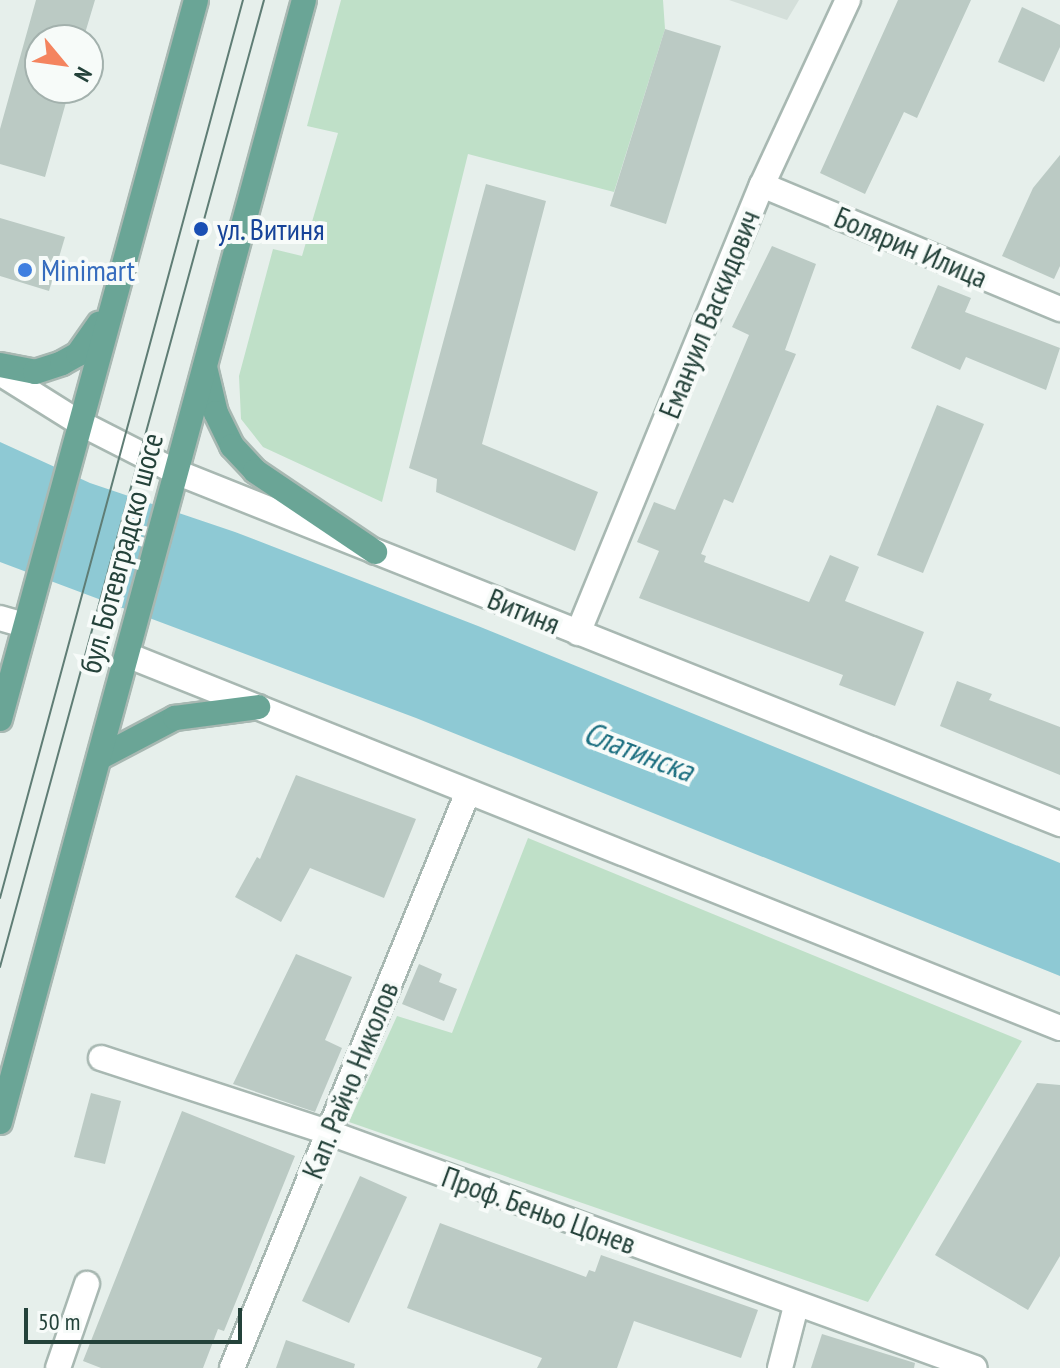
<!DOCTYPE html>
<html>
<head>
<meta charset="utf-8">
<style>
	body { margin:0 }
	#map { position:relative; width:1060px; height:1368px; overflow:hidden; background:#e6efeb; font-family:"PT Sans Narrow",sans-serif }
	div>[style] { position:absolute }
	.built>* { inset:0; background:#d4dfda }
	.green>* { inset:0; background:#bfe0c8 }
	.water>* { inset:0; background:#8ec9d4 }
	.building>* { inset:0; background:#bbcac4 }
	.roads { filter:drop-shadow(2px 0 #a8b8b2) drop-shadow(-2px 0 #a8b8b2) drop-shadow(0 2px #a8b8b2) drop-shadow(0 -2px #a8b8b2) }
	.minor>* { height:24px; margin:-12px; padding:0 12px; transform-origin:12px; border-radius:12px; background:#fff }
	.tertiary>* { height:24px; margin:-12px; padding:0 12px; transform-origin:12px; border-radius:12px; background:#fff }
	.primary>* { height:24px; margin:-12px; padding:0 12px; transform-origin:12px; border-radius:12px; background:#6aa596 }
	.tram>* { height:2px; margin:-1px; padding:0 1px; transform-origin:1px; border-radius:1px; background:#5f7d75 }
	.dots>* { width:22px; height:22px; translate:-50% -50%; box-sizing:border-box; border:4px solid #f7fbf9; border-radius:50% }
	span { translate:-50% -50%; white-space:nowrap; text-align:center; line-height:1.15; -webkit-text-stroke:8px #f7fbf9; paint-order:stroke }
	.transit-label { font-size:30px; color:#164399 }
	.left { translate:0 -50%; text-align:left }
	.street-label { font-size:30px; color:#24423a }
	.shop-label { font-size:30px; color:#366cbe }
	.water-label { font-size:32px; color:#1c6f80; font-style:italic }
	.north { position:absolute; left:24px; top:24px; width:80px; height:80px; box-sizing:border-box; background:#f7fbf9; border:2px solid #a3b1ad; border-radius:50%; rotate:119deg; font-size:22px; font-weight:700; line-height:32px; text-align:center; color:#24423a }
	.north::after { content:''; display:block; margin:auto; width:28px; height:36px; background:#f4845f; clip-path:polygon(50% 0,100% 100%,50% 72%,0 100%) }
	.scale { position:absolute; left:24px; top:1308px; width:218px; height:36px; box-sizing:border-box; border:4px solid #24423a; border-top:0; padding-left:10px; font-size:24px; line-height:28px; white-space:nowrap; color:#24423a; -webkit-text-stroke:6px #f7fbf9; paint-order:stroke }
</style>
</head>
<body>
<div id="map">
	<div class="built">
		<i style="clip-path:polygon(729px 0,799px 0,787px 20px)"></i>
	</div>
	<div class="green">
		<i style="clip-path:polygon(341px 0,663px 0,665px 29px,614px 192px,468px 154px,382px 502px,263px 447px,241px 419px,239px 376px,273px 249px,302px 256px,338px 133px,307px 126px)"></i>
		<i style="clip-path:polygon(528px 838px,1022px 1041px,868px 1302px,349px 1122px,397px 1016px,452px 1033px)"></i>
	</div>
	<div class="water">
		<i style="clip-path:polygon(0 442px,90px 483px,235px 532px,478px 626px,1060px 863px,1060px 976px,416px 718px,0 562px)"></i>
	</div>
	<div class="building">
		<i style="clip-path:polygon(36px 0,95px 0,83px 40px,40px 40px,40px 88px,70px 88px,45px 177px,0 164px,0 129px)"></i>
		<i style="clip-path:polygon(898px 0,971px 0,917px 118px,904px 112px,865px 194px,820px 173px)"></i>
		<i style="clip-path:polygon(1022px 7px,1060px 25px,1060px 47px,1044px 82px,998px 62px)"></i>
		<i style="clip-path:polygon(665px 29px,721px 46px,666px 224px,610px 206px)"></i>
		<i style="clip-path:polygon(1060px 155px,1060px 266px,1054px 279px,1002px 256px,1033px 188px)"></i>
		<i style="clip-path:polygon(486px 184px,546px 201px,482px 444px,598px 492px,575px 551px,436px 492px,437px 479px,409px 468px)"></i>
		<i style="clip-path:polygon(0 218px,65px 237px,49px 291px,0 276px)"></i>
		<i style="clip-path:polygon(772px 246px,816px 264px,785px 350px,796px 354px,733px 503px,724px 499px,701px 554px,706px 556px,704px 562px,809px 602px,830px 555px,859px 567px,845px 601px,924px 632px,895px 706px,839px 685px,843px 675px,639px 598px,659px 551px,637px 542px,654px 502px,675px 510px,749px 335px,732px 327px)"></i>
		<i style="clip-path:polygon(938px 285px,971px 298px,965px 312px,1060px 348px,1046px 390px,966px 357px,960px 370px,911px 348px)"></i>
		<i style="clip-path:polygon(937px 405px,984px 424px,923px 573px,877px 555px)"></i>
		<i style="clip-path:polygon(957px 681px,992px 694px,989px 700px,1060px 727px,1060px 775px,940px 726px)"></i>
		<i style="clip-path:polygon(296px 775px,416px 819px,384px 898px,310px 868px,281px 922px,235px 897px,257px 857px,260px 859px)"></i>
		<i style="clip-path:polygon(296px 954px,352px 977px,325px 1040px,342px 1048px,315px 1112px,233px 1084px)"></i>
		<i style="clip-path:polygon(419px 964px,442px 974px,439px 982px,457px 989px,444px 1021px,402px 1004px)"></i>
		<i style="clip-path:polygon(1037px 1083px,1060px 1085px,1060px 1256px,1028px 1310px,935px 1255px)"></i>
		<i style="clip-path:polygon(91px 1093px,121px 1101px,105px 1164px,74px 1157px)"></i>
		<i style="clip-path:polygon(182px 1111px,295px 1156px,224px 1331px,218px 1329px,203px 1368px,101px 1368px,83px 1361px)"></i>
		<i style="clip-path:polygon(360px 1176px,407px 1197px,349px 1323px,302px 1301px)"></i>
		<i style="clip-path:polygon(440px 1223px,586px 1277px,589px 1270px,595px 1272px,601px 1255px,758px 1310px,741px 1358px,634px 1321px,617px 1368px,537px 1368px,542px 1358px,407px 1308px)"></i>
		<i style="clip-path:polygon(822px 1334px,915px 1363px,914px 1368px,811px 1368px)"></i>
		<i style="clip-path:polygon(286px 1340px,355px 1364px,354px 1368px,276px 1368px)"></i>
	</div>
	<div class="roads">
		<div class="minor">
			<i style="left:762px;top:185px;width:323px;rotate:22.6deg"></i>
			<i style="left:0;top:373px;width:92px;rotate:32.1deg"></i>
			<i style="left:0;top:618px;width:26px;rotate:16deg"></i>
			<i style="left:578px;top:633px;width:484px;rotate:-67.7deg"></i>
			<i style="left:762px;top:185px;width:204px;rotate:-65.1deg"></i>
			<i style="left:101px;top:1058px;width:241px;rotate:18.1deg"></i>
			<i style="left:330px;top:1133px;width:686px;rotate:20.02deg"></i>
			<i style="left:58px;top:1368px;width:89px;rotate:-71deg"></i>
			<i style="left:232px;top:1368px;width:622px;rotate:-67.72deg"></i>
			<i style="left:780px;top:1368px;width:64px;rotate:-75.5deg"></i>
		</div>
		<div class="tertiary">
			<i style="left:78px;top:422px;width:110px;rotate:27deg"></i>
			<i style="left:176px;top:472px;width:952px;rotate:21.71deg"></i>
			<i style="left:127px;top:655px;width:1005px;rotate:21.79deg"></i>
		</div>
		<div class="primary">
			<i style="left:0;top:365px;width:36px;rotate:11deg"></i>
			<i style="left:35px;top:372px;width:28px;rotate:-18deg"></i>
			<i style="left:62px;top:363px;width:18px;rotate:-29deg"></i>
			<i style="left:78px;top:354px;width:37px;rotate:-55deg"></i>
			<i style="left:205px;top:367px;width:47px;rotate:76.6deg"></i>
			<i style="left:216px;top:413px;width:37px;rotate:64deg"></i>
			<i style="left:232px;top:446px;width:34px;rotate:47deg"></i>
			<i style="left:255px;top:471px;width:145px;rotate:34deg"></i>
			<i style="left:0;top:719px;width:745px;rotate:-74.75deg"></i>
			<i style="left:99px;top:758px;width:86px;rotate:-27.8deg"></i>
			<i style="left:175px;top:718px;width:84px;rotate:-7.5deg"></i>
			<i style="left:0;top:1122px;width:1162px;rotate:-74.84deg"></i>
		</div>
	</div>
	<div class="tram">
		<i style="left:0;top:898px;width:930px;rotate:-74.86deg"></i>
		<i style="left:0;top:967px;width:1002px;rotate:-74.73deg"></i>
	</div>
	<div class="dots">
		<i style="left:201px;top:229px;background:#1a4fb4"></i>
		<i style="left:25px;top:270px;background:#3f7fe0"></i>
	</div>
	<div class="transit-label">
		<span class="left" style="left:217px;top:229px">ул. Витиня</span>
	</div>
	<div class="street-label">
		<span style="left:911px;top:247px;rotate:23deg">Болярин Илица</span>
		<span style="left:709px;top:314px;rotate:-68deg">Емануил Васкидович</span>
		<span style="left:121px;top:553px;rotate:-75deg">бул. Ботевградско шосе</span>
		<span style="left:524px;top:611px;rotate:22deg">Витиня</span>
		<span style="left:350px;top:1080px;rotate:-68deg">Кап. Райчо Николов</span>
		<span style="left:539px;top:1210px;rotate:20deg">Проф. Беньо Цонев</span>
	</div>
	<div class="shop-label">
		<span class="left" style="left:41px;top:270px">Minimart</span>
	</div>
	<div class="water-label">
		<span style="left:639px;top:751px;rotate:21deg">Слатинска</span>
	</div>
	<div class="north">N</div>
	<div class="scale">50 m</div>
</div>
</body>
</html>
